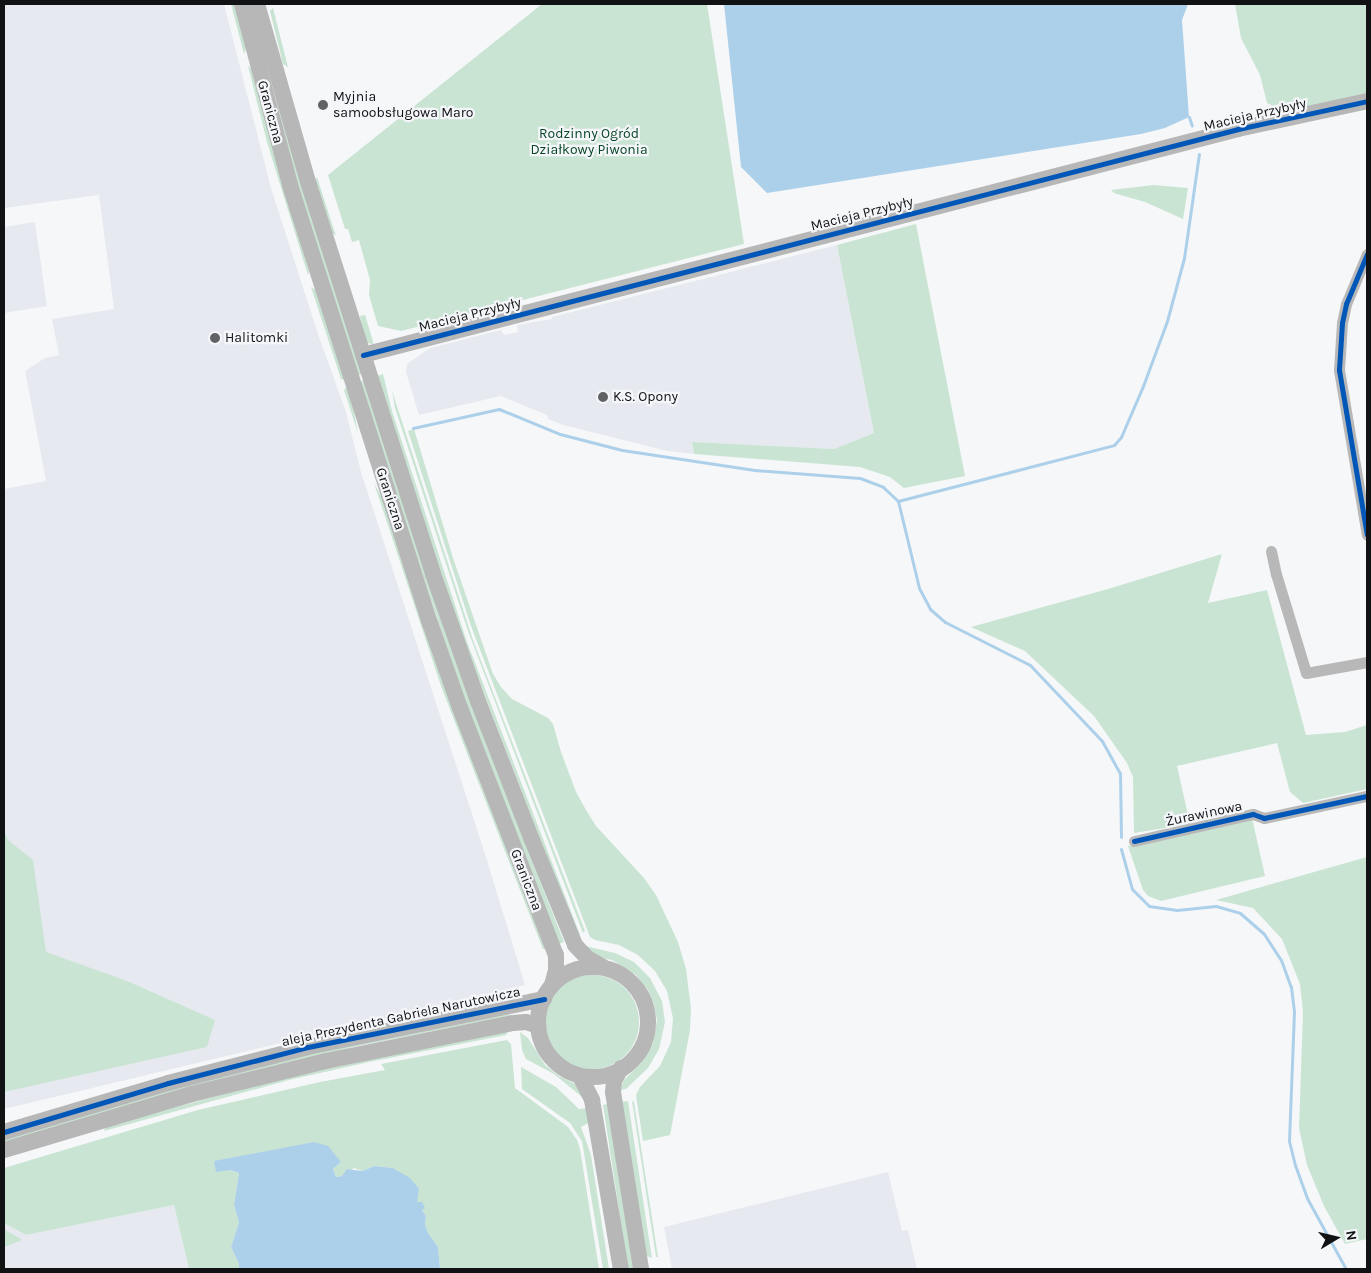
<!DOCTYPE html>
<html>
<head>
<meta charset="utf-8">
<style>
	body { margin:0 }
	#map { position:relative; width:1371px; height:1273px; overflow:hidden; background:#f6f7f9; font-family:Karla,sans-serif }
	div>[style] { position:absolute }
	.built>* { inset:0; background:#e7e9f0 }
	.green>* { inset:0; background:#c9e4d2 }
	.round { border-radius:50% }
	.water>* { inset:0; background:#add0ea }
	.stream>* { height:3px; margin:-1.5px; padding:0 1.5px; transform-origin:1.5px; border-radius:1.5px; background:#add0ea }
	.street>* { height:11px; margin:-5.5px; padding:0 5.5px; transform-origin:5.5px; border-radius:5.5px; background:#b8b8b8 }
	.secondary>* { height:16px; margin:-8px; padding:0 8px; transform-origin:8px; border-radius:8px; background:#b7b7b8 }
	.secondary>.ring { margin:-8px; padding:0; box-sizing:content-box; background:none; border:16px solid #b7b7b8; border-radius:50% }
	.cycleway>* { height:5px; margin:-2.5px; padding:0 2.5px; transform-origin:2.5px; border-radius:2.5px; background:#0057b8 }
	.dots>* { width:14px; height:14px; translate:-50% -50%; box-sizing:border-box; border:2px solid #f5f6fa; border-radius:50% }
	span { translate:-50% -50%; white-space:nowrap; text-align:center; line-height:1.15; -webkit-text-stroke:4.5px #f5f6fa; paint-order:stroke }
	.poi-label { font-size:14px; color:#111213 }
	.left { translate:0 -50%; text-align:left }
	.street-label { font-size:14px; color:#111213 }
	.park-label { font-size:14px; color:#084726 }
	.frame { position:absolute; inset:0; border:5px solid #111213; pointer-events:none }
	.north { position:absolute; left:1311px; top:1213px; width:50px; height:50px; -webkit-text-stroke:4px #f5f6fa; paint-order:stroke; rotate:81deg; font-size:14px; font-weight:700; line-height:20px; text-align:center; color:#111213 }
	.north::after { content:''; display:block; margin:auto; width:18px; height:22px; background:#111213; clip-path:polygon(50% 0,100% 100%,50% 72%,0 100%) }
</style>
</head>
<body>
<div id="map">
	<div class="built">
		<i style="clip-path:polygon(4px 4px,224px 4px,271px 188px,318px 334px,346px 412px,361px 472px,486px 857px,525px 985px,4px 1109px,4px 489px,46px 481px,25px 371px,45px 358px,59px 355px,52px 319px,114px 309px,99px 195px,4px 208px)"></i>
		<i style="clip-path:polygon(35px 222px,47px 306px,4px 313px,4px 227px)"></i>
		<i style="clip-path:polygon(837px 245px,874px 433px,834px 449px,692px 442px,694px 454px,667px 451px,563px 425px,548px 419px,547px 415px,501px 396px,419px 415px,406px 372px,407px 364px,430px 348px,501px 330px,504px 335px,518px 332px,517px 325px,552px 319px,552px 317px)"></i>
		<i style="clip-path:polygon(888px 1172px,902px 1231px,908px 1230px,917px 1269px,672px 1269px,664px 1227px)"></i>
		<i style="clip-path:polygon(174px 1205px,189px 1269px,4px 1269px,4px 1223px,26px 1235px)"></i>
	</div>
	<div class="green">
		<i style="clip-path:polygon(231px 4px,235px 4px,246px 49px,244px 54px)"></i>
		<i style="clip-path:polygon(542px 4px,707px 4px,744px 244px,401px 331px,378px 326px,369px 295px,370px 280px,359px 240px,352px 242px,348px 229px,345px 229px,328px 175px)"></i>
		<i style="clip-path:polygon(1235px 4px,1367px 4px,1367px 93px,1285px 112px,1267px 103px,1260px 75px,1241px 38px)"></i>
		<i style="clip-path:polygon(273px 8px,288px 67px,283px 64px,270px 11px)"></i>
		<i style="clip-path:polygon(248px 66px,251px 68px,309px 272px,308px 275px,267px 142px)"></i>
		<i style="clip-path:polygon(270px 77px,362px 374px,357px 376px,300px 195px)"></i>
		<i style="clip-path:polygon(317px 177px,334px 230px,336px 235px,331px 233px,315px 180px)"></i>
		<i style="clip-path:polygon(1154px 185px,1188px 188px,1183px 219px,1145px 202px,1114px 193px,1111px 190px)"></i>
		<i style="clip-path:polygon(916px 224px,965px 476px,904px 488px,890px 477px,860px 467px,694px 454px,692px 442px,834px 449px,874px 433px,837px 245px)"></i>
		<i style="clip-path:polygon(311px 287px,317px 291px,345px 380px,341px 379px)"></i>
		<i style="clip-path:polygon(365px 315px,369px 328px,374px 345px,368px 343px,364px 337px,360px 316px)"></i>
		<i style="clip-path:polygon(383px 374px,392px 411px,467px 642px,580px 935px,577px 936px,454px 615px,377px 376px)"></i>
		<i style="clip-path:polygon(364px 380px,529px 853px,564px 942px,559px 944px,460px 688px,359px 382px)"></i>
		<i style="clip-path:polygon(347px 386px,353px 407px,358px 433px,344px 390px)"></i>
		<i style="clip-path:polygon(392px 391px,473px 640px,585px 931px,583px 933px,468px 631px,395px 408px)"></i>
		<i style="clip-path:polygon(414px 429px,453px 558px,493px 674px,501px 687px,512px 699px,548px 718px,553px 724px,561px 752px,576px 792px,586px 810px,596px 826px,644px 878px,656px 895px,678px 942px,686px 969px,691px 1009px,690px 1030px,670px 1135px,643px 1141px,636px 1095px,640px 1087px,660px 1066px,671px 1042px,673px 1018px,667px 991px,655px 971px,638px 955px,619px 945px,595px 940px,590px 937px,471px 626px,408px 431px)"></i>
		<i style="clip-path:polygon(374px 483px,382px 498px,547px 949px,543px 949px,541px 944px,441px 686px)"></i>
		<i style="clip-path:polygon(1222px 554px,1208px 603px,1267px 590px,1306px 735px,1345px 732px,1367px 725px,1367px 789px,1303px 803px,1290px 792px,1277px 743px,1177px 766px,1190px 824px,1134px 833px,1133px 777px,1127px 763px,1094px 716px,1025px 651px,971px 627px,1108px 589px)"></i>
		<i style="clip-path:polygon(1252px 818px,1265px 876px,1161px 901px,1148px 896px,1143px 890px,1128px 846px)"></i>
		<i style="clip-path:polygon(4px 831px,8px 840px,33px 860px,46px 952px,127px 981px,215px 1020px,207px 1047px,4px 1092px)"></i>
		<i style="clip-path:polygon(1367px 857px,1367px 1239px,1345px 1244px,1324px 1206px,1307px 1165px,1299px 1128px,1303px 1012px,1300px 984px,1282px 939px,1253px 908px,1216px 900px)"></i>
		<i style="clip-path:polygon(585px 946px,615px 953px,634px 962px,650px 978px,662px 1001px,665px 1022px,659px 1049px,648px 1068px,626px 1089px,620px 1090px,624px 1080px,641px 1063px,653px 1043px,657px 1020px,654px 1004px,648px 990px,636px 975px,612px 960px,594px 957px)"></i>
		<i class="round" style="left:545px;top:975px;width:94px;height:94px"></i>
		<i style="clip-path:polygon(509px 1012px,509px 1016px,353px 1047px,4px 1143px,4px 1139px,130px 1100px,320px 1051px)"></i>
		<i style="clip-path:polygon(509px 1030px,506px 1035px,369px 1062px,289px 1080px,104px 1131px,106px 1126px,284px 1078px)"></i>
		<i style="clip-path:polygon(520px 1032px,528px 1038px,545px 1065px,559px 1076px,576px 1084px,582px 1097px,554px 1074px,526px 1059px,522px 1050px)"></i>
		<i style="clip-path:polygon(507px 1040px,511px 1044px,515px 1088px,568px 1127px,577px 1140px,580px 1149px,599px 1269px,440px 1269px,438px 1247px,428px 1233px,425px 1224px,426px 1216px,399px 1172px,393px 1168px,375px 1166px,362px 1171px,354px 1168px,342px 1176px,336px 1177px,333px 1169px,341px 1162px,230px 1170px,239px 1173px,234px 1205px,239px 1222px,231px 1247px,239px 1264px,239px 1269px,189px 1269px,174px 1205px,26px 1235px,4px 1223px,4px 1168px,198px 1110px,320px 1082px,385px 1070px,381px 1064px)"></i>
		<i style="clip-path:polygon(521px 1067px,556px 1087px,579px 1109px,588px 1108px,590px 1122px,581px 1127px,591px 1155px,609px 1269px,603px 1269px,582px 1141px,570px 1123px,522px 1089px)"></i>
		<i style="clip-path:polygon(628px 1101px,650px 1246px,652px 1258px,645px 1255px,621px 1102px)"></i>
		<i style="clip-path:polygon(632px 1101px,634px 1102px,658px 1257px,656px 1257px)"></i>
		<i style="clip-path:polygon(608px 1104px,634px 1269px,628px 1269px,603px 1105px)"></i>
		<i style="clip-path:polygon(4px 1229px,22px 1240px,4px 1247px)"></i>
	</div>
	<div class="water">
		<i style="clip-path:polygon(724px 4px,1188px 4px,1182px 20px,1189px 117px,1165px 128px,1141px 134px,767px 193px,741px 167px)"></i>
		<i style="clip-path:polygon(314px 1142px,328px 1146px,341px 1162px,333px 1169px,336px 1177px,342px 1176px,347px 1169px,362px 1171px,375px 1166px,393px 1168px,410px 1178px,419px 1189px,417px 1202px,422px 1202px,425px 1208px,422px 1210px,426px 1216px,425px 1224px,428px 1233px,438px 1247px,440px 1269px,239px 1269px,239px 1264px,231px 1247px,239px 1222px,234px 1205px,239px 1173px,230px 1170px,216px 1172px,214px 1161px)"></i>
	</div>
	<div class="stream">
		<i style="left:1189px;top:117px;width:9px;rotate:72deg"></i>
		<i style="left:413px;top:428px;width:88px;rotate:-12.5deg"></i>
		<i style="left:499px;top:409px;width:66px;rotate:22.3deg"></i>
		<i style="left:560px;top:434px;width:64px;rotate:14.5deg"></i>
		<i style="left:622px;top:450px;width:134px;rotate:8.6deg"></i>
		<i style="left:754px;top:470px;width:106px;rotate:4.3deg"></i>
		<i style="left:860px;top:478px;width:25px;rotate:21deg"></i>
		<i style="left:883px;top:487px;width:21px;rotate:43deg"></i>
		<i style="left:898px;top:501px;width:89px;rotate:76.4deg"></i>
		<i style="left:919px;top:588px;width:24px;rotate:62deg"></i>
		<i style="left:930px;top:609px;width:20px;rotate:41deg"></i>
		<i style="left:945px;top:622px;width:95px;rotate:26.8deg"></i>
		<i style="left:1030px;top:665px;width:105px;rotate:46.5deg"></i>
		<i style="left:1102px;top:741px;width:37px;rotate:61deg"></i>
		<i style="left:1120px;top:773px;width:64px;rotate:89.1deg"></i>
		<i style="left:898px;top:501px;width:223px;rotate:-14.5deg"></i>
		<i style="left:1114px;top:445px;width:11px;rotate:-49deg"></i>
		<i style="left:1121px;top:437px;width:56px;rotate:-66.7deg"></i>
		<i style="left:1143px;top:386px;width:69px;rotate:-69.7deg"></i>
		<i style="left:1167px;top:321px;width:65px;rotate:-74.9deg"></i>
		<i style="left:1184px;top:258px;width:105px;rotate:-81.8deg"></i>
		<i style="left:1121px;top:849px;width:41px;rotate:74.6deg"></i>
		<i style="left:1132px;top:889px;width:24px;rotate:45deg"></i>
		<i style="left:1149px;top:906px;width:28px;rotate:8deg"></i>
		<i style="left:1177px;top:910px;width:39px;rotate:-6deg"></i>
		<i style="left:1216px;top:906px;width:25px;rotate:16deg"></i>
		<i style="left:1240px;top:913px;width:32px;rotate:41deg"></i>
		<i style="left:1264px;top:934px;width:31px;rotate:57deg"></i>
		<i style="left:1281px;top:960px;width:29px;rotate:70deg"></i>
		<i style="left:1291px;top:987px;width:24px;rotate:83deg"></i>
		<i style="left:1294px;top:1011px;width:130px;rotate:92.2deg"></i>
		<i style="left:1289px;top:1141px;width:25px;rotate:76deg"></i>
		<i style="left:1295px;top:1165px;width:37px;rotate:70deg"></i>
		<i style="left:1308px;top:1200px;width:79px;rotate:61.2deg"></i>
	</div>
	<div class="street">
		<i style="left:1367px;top:254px;width:54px;rotate:112.8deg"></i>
		<i style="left:1346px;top:304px;width:19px;rotate:102deg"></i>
		<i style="left:1342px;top:323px;width:47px;rotate:93.7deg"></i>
		<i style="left:1339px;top:370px;width:167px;rotate:80.4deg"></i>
		<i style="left:1271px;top:551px;width:24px;rotate:78deg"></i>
		<i style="left:1276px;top:574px;width:103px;rotate:73.1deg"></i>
		<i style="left:1306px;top:673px;width:62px;rotate:-10.2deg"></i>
		<i style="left:1134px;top:841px;width:122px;rotate:-12.8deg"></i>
		<i style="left:1253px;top:814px;width:12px;rotate:20deg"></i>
		<i style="left:1264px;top:818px;width:105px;rotate:-12.1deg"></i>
	</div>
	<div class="secondary">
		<i style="left:242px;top:4px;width:187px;rotate:75.1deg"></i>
		<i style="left:290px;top:185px;width:460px;rotate:72.3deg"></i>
		<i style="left:430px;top:623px;width:90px;rotate:70.6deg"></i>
		<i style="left:460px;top:708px;width:265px;rotate:68.8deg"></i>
		<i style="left:556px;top:955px;width:15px;rotate:90deg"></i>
		<i style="left:556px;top:970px;width:16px;rotate:105deg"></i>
		<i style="left:257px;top:4px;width:188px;rotate:74deg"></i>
		<i style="left:309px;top:185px;width:408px;rotate:72.3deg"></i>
		<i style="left:433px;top:574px;width:135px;rotate:70.5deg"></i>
		<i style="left:478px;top:701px;width:149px;rotate:68.8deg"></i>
		<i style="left:532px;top:840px;width:113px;rotate:67.7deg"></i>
		<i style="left:575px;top:945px;width:18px;rotate:47deg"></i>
		<i style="left:587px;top:958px;width:18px;rotate:29deg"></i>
		<i style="left:363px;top:355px;width:904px;rotate:-14.48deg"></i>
		<i style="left:1238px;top:129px;width:132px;rotate:-12.2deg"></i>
		<i class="ring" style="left:538px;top:967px;width:94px;height:94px"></i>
		<i style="left:621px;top:1068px;width:15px;rotate:118deg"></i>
		<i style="left:614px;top:1081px;width:11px;rotate:95deg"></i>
		<i style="left:613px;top:1092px;width:179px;rotate:81deg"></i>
		<i style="left:580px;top:1076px;width:27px;rotate:63deg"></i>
		<i style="left:592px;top:1100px;width:171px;rotate:80.3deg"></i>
		<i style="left:4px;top:1132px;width:171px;rotate:-16.6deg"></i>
		<i style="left:168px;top:1083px;width:145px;rotate:-14.4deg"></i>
		<i style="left:308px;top:1047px;width:241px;rotate:-11.5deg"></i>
		<i style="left:4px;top:1150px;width:196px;rotate:-16.6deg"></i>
		<i style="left:192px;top:1094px;width:138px;rotate:-13.8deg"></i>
		<i style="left:326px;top:1061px;width:191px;rotate:-11.5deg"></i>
		<i style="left:513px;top:1023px;width:13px;rotate:-4deg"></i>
		<i style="left:526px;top:1022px;width:13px;rotate:18deg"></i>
	</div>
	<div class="cycleway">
		<i style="left:1367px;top:254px;width:54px;rotate:112.8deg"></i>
		<i style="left:1346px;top:304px;width:19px;rotate:102deg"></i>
		<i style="left:1342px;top:323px;width:47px;rotate:93.7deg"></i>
		<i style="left:1339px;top:370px;width:167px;rotate:80.4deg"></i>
		<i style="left:363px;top:355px;width:904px;rotate:-14.48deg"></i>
		<i style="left:1238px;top:129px;width:132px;rotate:-12.2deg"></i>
		<i style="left:1134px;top:841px;width:122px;rotate:-12.8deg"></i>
		<i style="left:1253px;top:814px;width:12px;rotate:20deg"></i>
		<i style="left:1264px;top:818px;width:105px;rotate:-12.1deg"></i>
		<i style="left:4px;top:1132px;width:171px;rotate:-16.6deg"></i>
		<i style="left:168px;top:1083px;width:145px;rotate:-14.4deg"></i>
		<i style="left:308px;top:1047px;width:241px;rotate:-11.5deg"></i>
	</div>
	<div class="dots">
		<i style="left:323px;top:105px;background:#616264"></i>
		<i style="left:215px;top:338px;background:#616264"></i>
		<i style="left:603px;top:397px;background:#616264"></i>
	</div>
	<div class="poi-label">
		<span class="left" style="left:333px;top:105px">Myjnia<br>samoobsługowa Maro</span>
		<span class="left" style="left:225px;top:338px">Halitomki</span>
		<span class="left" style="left:613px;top:397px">K.S. Opony</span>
	</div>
	<div class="street-label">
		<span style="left:270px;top:112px;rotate:75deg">Graniczna</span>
		<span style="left:1255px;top:115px;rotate:-13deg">Macieja Przybyły</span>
		<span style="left:862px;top:214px;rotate:-14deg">Macieja Przybyły</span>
		<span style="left:470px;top:315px;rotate:-14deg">Macieja Przybyły</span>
		<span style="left:390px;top:499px;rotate:72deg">Graniczna</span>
		<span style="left:1204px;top:814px;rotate:-12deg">Żurawinowa</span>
		<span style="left:526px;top:880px;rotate:69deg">Graniczna</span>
		<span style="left:401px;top:1017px;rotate:-12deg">aleja Prezydenta Gabriela Narutowicza</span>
	</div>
	<div class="park-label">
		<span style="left:589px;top:142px">Rodzinny Ogród<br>Działkowy Piwonia</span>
	</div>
	<div class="frame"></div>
	<div class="north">N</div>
</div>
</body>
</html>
